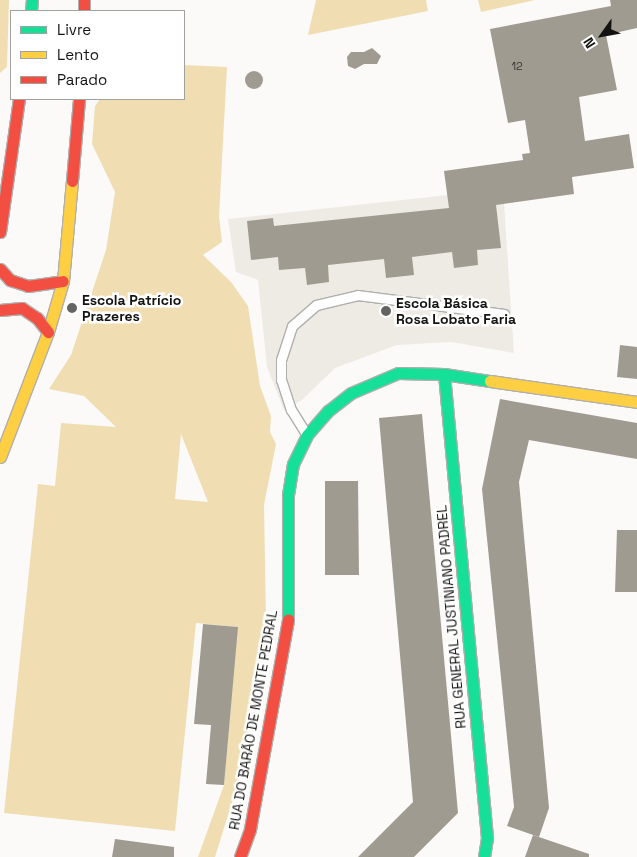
<!DOCTYPE html>
<html>
<head>
<meta charset="utf-8">
<style>
	body { margin:0 }
	#map { position:relative; width:637px; height:857px; overflow:hidden; background:#fbfaf8; font-family:"Space Grotesk",sans-serif }
	div>[style] { position:absolute }
	.built>* { inset:0; background:#eeebe5 }
	.green>* { inset:0; background:#f0deb2 }
	.building>* { inset:0; background:#a09b90 }
	.round { border-radius:50% }
	.roads { filter:drop-shadow(1px 0 #b0afad) drop-shadow(-1px 0 #b0afad) drop-shadow(0 1px #b0afad) drop-shadow(0 -1px #b0afad) }
	.lane>* { height:9px; margin:-4.5px; padding:0 4.5px; transform-origin:4.5px; border-radius:4.5px; background:#fefefe }
	.fast>* { height:11px; margin:-5.5px; padding:0 5.5px; transform-origin:5.5px; border-radius:5.5px; background:#16e098 }
	.slow>* { height:11px; margin:-5.5px; padding:0 5.5px; transform-origin:5.5px; border-radius:5.5px; background:#ffcf43 }
	.jam>* { height:11px; margin:-5.5px; padding:0 5.5px; transform-origin:5.5px; border-radius:5.5px; background:#f24e42 }
	.dots>* { width:14px; height:14px; translate:-50% -50%; box-sizing:border-box; border:2px solid #fff; border-radius:50% }
	span { translate:-50% -50%; white-space:nowrap; text-align:center; line-height:1.15; -webkit-text-stroke:5px #fff; paint-order:stroke }
	.number-label { font-size:11px; color:#363532 }
	.number-label span { -webkit-text-stroke-width:0 }
	.poi-label { font-size:14px; color:#131312; font-weight:700 }
	.left { translate:0 -50%; text-align:left }
	.street-label { font-size:14px; color:#131312 }
	.legend { position:absolute; left:10px; top:10px; width:175px; height:90px; box-sizing:border-box; background:#fff; border:1px solid #a1a1a0; margin:0; padding:6px 9px; list-style:none; font-size:15px; color:#131312 }
	.legend li { display:flex; align-items:center; gap:10px; height:25px }
	.legend b { width:25px; border:1px solid #a1a1a0 }
	.north { position:absolute; left:577px; top:10px; width:50px; height:50px; -webkit-text-stroke:4px #fff; paint-order:stroke; rotate:238deg; font-size:14px; font-weight:700; line-height:20px; text-align:center; color:#131312 }
	.north::after { content:''; display:block; margin:auto; width:18px; height:22px; background:#131312; clip-path:polygon(50% 0,100% 100%,50% 72%,0 100%) }
</style>
</head>
<body>
<div id="map">
	<div class="built">
		<i style="clip-path:polygon(503px 189px,514px 353px,451px 342px,397px 345px,335px 368px,302px 400px,284px 410px,267px 367px,258px 280px,236px 272px,228px 219px)"></i>
	</div>
	<div class="green">
		<i style="clip-path:polygon(0 0,9px 0,7px 67px,0 73px)"></i>
		<i style="clip-path:polygon(316px 0,426px 0,428px 11px,308px 35px)"></i>
		<i style="clip-path:polygon(478px 0,535px 0,481px 12px)"></i>
		<i style="clip-path:polygon(evenodd,184px 65px,227px 67px,219px 216px,222px 242px,203px 255px,231px 282px,248px 306px,260px 386px,271px 416px,270px 432px,276px 444px,264px 505px,266px 621px,245px 761px,215px 857px,198px 857px,224px 785px,237px 627px,196px 623px,175px 831px,4px 813px,38px 484px,55px 486px,61px 423px,116px 427px,84px 396px,49px 389px,71px 355px,106px 250px,115px 192px,92px 144px,95px 106px,100px 99px,184px 99px,184px 65px,181px 434px,208px 502px,175px 499px,181px 434px)"></i>
	</div>
	<div class="building">
		<i style="clip-path:polygon(610px 0,637px 0,637px 28px,606px 35px,617px 90px,579px 97px,585px 141px,629px 134px,634px 168px,572px 177px,574px 194px,496px 205px,501px 248px,477px 250px,478px 265px,454px 268px,452px 252px,412px 257px,414px 275px,386px 278px,384px 259px,328px 265px,329px 282px,307px 285px,305px 268px,279px 270px,278px 257px,251px 260px,247px 221px,273px 218px,274px 226px,449px 208px,444px 171px,523px 160px,522px 154px,530px 153px,525px 120px,508px 123px,490px 29px,611px 6px)"></i>
		<i style="clip-path:polygon(372px 48px,381px 56px,377px 64px,364px 64px,355px 69px,348px 66px,347px 57px,351px 52px,364px 52px)"></i>
		<i class="round" style="left:245px;top:71px;width:18px;height:18px"></i>
		<i style="clip-path:polygon(620px 345px,637px 347px,637px 379px,617px 377px)"></i>
		<i style="clip-path:polygon(500px 399px,637px 423px,637px 459px,529px 440px,519px 482px,549px 808px,539px 837px,507px 826px,514px 807px,482px 489px)"></i>
		<i style="clip-path:polygon(422px 414px,458px 813px,414px 857px,358px 857px,413px 802px,379px 418px)"></i>
		<i style="clip-path:polygon(325px 481px,358px 481px,359px 575px,325px 575px)"></i>
		<i style="clip-path:polygon(617px 530px,637px 530px,637px 592px,615px 592px)"></i>
		<i style="clip-path:polygon(203px 624px,238px 627px,224px 785px,206px 784px,211px 725px,194px 724px)"></i>
		<i style="clip-path:polygon(533px 835px,589px 854px,589px 857px,525px 857px)"></i>
		<i style="clip-path:polygon(115px 839px,174px 847px,174px 857px,112px 857px)"></i>
	</div>
	<div class="roads">
		<div class="lane">
			<i style="left:305px;top:432px;width:26px;rotate:-122deg"></i>
			<i style="left:291px;top:410px;width:32px;rotate:-108deg"></i>
			<i style="left:281px;top:380px;width:20px;rotate:-90deg"></i>
			<i style="left:281px;top:360px;width:36px;rotate:-72deg"></i>
			<i style="left:292px;top:326px;width:32px;rotate:-41deg"></i>
			<i style="left:316px;top:305px;width:43px;rotate:-13.4deg"></i>
			<i style="left:358px;top:295px;width:147px;rotate:7.4deg"></i>
		</div>
		<div class="fast">
			<i style="left:31px;top:11px;width:11px;rotate:-85deg"></i>
			<i style="left:444px;top:374px;width:466px;rotate:84.7deg"></i>
			<i style="left:487px;top:838px;width:19px;rotate:99deg"></i>
			<i style="left:288px;top:619px;width:124px;rotate:-90deg"></i>
			<i style="left:288px;top:495px;width:31px;rotate:-81deg"></i>
			<i style="left:293px;top:464px;width:32px;rotate:-64deg"></i>
			<i style="left:307px;top:435px;width:32px;rotate:-49deg"></i>
			<i style="left:328px;top:411px;width:29px;rotate:-38deg"></i>
			<i style="left:351px;top:393px;width:51px;rotate:-23.1deg"></i>
			<i style="left:398px;top:373px;width:46px;rotate:1.2deg"></i>
			<i style="left:444px;top:374px;width:47px;rotate:8.7deg"></i>
		</div>
		<div class="slow">
			<i style="left:490px;top:381px;width:148px;rotate:8.1deg"></i>
			<i style="left:0;top:457px;width:134px;rotate:-69deg"></i>
			<i style="left:48px;top:332px;width:53px;rotate:-73.6deg"></i>
			<i style="left:63px;top:281px;width:100px;rotate:-84.9deg"></i>
		</div>
		<div class="jam">
			<i style="left:84px;top:0;width:11px;rotate:90deg"></i>
			<i style="left:72px;top:181px;width:82px;rotate:-85.1deg"></i>
			<i style="left:0;top:232px;width:134px;rotate:-81.9deg"></i>
			<i style="left:0;top:269px;width:15px;rotate:48deg"></i>
			<i style="left:10px;top:280px;width:19px;rotate:18deg"></i>
			<i style="left:28px;top:286px;width:35px;rotate:-8deg"></i>
			<i style="left:0;top:310px;width:22px;rotate:-5deg"></i>
			<i style="left:22px;top:308px;width:18px;rotate:34deg"></i>
			<i style="left:37px;top:318px;width:18px;rotate:52deg"></i>
			<i style="left:240px;top:857px;width:30px;rotate:-70deg"></i>
			<i style="left:250px;top:829px;width:213px;rotate:-79.7deg"></i>
		</div>
	</div>
	<div class="dots">
		<i style="left:72px;top:308px;background:#646462"></i>
		<i style="left:386px;top:311px;background:#646462"></i>
	</div>
	<div class="number-label">
		<span style="left:517px;top:66px">12</span>
	</div>
	<div class="poi-label">
		<span class="left" style="left:82px;top:308px">Escola Patrício<br>Prazeres</span>
		<span class="left" style="left:396px;top:311px">Escola Básica<br>Rosa Lobato Faria</span>
	</div>
	<div class="street-label">
		<span style="left:451px;top:617px;rotate:-95deg">RUA GENERAL JUSTINIANO PADREL</span>
		<span style="left:253px;top:720px;rotate:-80deg">RUA DO BARÃO DE MONTE PEDRAL</span>
	</div>
	<ul class="legend">
	<li><b style="height:6px;background:#16e098"></b>Livre</li>
	<li><b style="height:6px;background:#ffcf43"></b>Lento</li>
	<li><b style="height:6px;background:#f24e42"></b>Parado</li>
	</ul>
	<div class="north">N</div>
</div>
</body>
</html>
